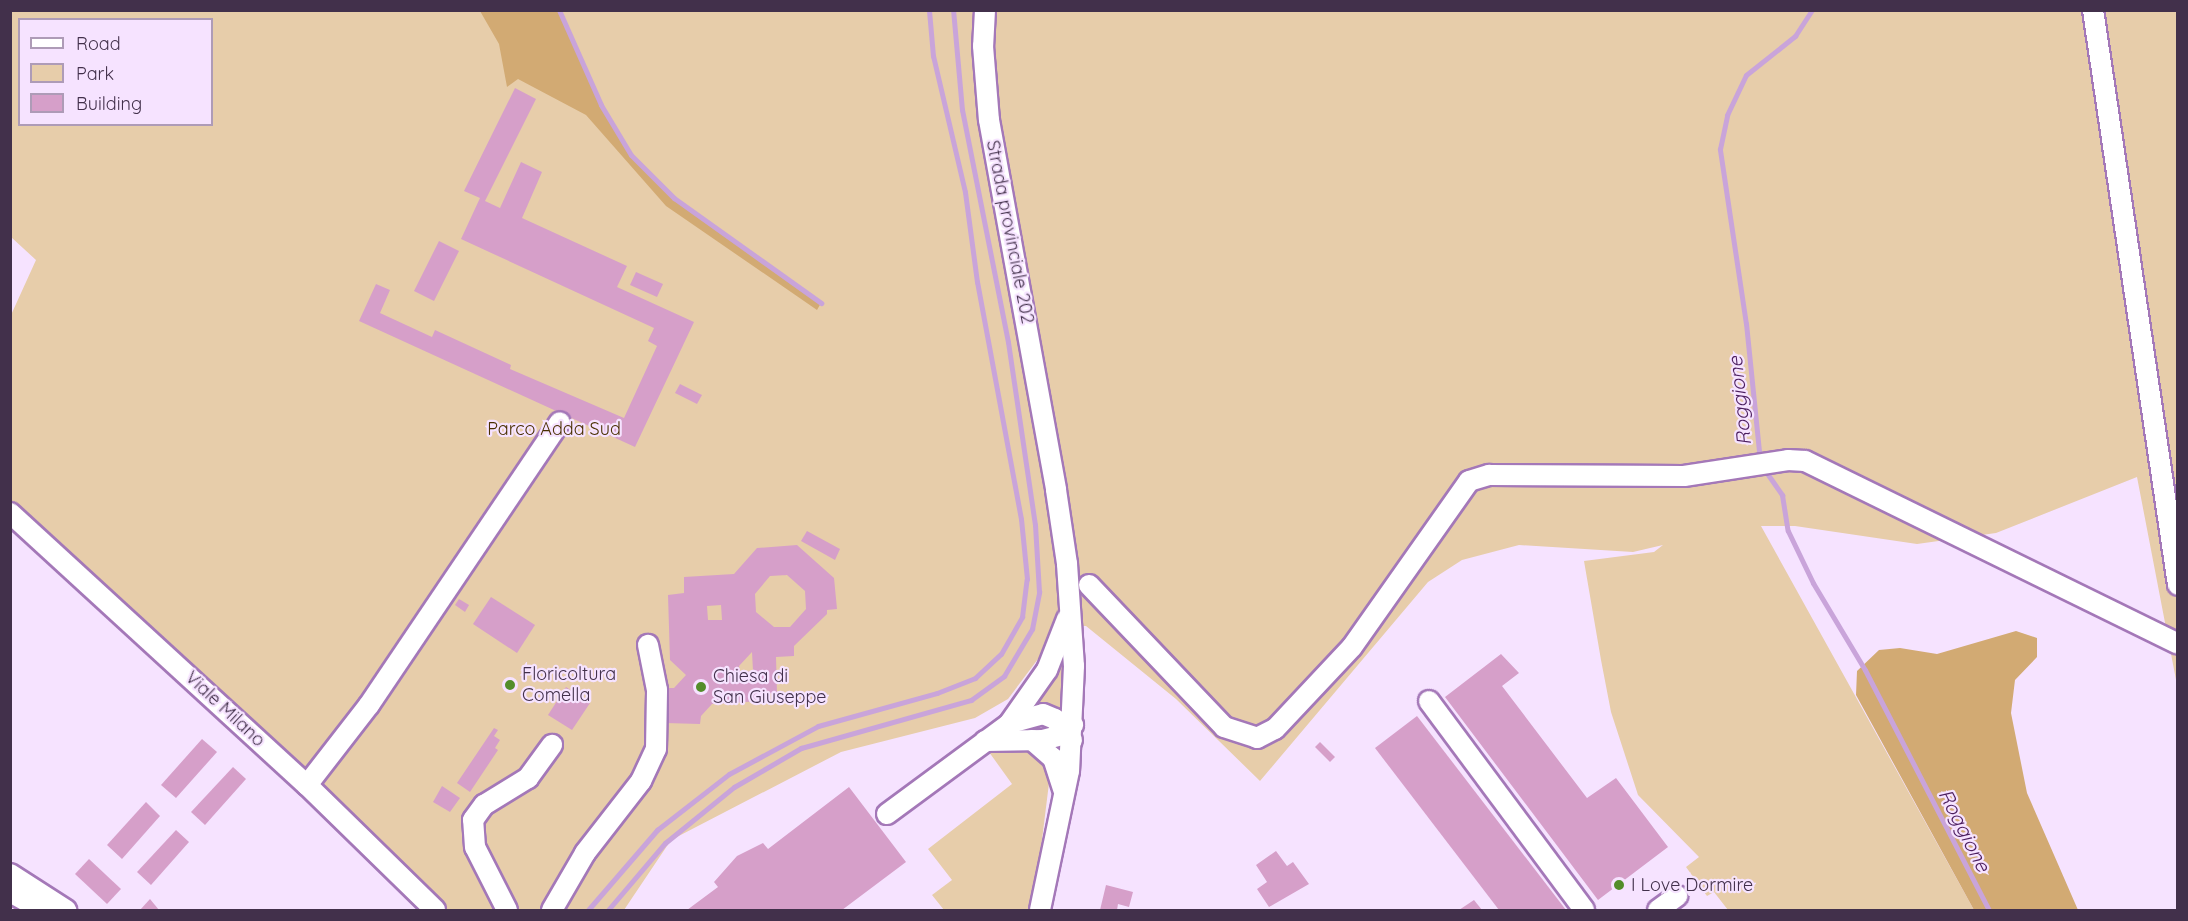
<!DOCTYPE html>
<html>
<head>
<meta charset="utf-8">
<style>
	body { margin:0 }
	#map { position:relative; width:2188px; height:921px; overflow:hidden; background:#f6e3ff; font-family:Quicksand,sans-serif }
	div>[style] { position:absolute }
	.green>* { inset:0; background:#e7cdaa }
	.forest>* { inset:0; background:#d2aa73 }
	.stream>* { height:5px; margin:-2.5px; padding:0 2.5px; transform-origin:2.5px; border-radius:2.5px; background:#c9a4da }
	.building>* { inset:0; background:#d69fc9 }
	.roads { filter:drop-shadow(2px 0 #a478b8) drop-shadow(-2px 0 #a478b8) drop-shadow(0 2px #a478b8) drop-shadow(0 -2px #a478b8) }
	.minor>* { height:20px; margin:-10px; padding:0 10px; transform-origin:10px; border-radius:10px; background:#fff }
	.dots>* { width:16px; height:16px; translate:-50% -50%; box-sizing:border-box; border:3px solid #f6e3ff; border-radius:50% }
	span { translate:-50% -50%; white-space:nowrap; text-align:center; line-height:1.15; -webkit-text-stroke:4.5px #f6e3ff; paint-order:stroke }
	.street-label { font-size:18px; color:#42304b }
	.park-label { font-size:18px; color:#492f00 }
	.poi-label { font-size:18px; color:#42304b }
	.left { translate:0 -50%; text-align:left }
	.water-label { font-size:20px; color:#4c1e5f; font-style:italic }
	.frame { position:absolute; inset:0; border:12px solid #42304b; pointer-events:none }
	.legend { position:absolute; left:18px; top:18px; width:195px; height:108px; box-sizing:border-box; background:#f6e3ff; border:2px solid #ae9bb7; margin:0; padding:8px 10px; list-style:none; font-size:18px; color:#42304b }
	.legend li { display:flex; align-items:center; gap:12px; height:30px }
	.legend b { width:30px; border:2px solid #ae9bb7 }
</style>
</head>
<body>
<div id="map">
	<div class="green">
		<i style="clip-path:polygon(evenodd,11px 11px,2177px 11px,2177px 685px,2137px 477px,1996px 533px,1917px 544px,1795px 526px,1761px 526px,1974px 910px,1728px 910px,1714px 892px,1707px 896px,1686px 867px,1699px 857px,1638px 795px,1611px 712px,1601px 660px,1584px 561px,1654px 552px,1663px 545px,1633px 552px,1519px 545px,1462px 560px,1428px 582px,1260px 781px,1176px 699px,1086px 626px,1056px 625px,1041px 655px,1008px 699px,975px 718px,841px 752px,671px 840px,624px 910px,445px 910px,316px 782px,11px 500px,11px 315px,36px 260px,11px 237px,11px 11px,20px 20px,212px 20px,212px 124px,20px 124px,20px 20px)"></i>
		<i style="clip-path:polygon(1060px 660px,1066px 663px,1063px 713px,1060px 714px,1036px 706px)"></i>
		<i style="clip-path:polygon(1011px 745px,1041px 753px,1050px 775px,1038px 872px,1028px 910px,944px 910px,932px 895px,952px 880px,928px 849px,1012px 784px,989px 752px)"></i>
	</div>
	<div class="forest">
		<i style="clip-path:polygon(480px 11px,559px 11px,601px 105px,631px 155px,674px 198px,821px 303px,817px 310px,666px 206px,586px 115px,518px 79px,507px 87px,499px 44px)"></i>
		<i style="clip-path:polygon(2016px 631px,2037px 638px,2037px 657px,2015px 680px,2011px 713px,2027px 793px,2078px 910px,1974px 910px,1856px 695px,1857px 671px,1879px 650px,1900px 648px,1937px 654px)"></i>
	</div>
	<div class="stream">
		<i style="left:559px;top:10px;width:104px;rotate:66.1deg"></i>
		<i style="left:601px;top:105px;width:58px;rotate:59deg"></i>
		<i style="left:631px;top:155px;width:61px;rotate:45deg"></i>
		<i style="left:674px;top:198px;width:181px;rotate:35.5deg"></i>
		<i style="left:1760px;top:461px;width:138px;rotate:-95.8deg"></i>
		<i style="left:1746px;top:324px;width:177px;rotate:-98.5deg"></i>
		<i style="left:1720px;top:149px;width:35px;rotate:-78deg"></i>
		<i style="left:1727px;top:115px;width:44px;rotate:-64.6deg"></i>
		<i style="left:1746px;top:75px;width:63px;rotate:-38.5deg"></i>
		<i style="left:1795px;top:36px;width:31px;rotate:-57deg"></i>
		<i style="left:1764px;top:469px;width:32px;rotate:55deg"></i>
		<i style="left:1782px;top:495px;width:36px;rotate:81deg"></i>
		<i style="left:1788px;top:531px;width:58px;rotate:64.3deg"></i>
		<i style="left:1813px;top:583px;width:101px;rotate:59.1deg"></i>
		<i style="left:1865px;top:670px;width:270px;rotate:62.7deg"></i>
		<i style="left:588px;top:910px;width:106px;rotate:-49.2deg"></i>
		<i style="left:657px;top:830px;width:91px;rotate:-37.9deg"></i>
		<i style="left:729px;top:774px;width:101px;rotate:-28.3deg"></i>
		<i style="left:818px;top:726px;width:123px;rotate:-15.5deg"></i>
		<i style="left:937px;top:693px;width:41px;rotate:-21.5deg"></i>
		<i style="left:975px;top:678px;width:35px;rotate:-43deg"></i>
		<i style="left:1001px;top:654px;width:43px;rotate:-60.4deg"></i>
		<i style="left:1022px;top:617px;width:38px;rotate:-83deg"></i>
		<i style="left:1027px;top:579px;width:60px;rotate:-95.7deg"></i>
		<i style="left:1021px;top:519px;width:241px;rotate:-100.5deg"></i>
		<i style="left:977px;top:282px;width:91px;rotate:-97.6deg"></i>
		<i style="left:965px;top:192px;width:140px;rotate:-103.2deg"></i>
		<i style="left:933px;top:56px;width:46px;rotate:-95deg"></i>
		<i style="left:608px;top:910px;width:88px;rotate:-49.6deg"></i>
		<i style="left:665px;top:843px;width:89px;rotate:-39.1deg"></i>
		<i style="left:734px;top:787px;width:78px;rotate:-30.2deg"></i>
		<i style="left:801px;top:748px;width:177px;rotate:-15.8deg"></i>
		<i style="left:971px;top:700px;width:41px;rotate:-36deg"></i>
		<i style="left:1004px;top:676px;width:55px;rotate:-59.2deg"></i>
		<i style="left:1032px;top:629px;width:38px;rotate:-79deg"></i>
		<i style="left:1039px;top:592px;width:67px;rotate:-93.4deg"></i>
		<i style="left:1035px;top:525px;width:185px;rotate:-98.4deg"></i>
		<i style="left:1008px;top:342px;width:237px;rotate:-101.2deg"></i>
		<i style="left:962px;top:110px;width:100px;rotate:-95.1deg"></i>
	</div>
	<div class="building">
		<i style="clip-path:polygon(515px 88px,536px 99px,485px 201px,500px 208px,521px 162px,542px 172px,522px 218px,627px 266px,617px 287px,694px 322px,635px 447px,359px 321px,376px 284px,390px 290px,380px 313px,432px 337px,435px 330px,511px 365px,510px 369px,624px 418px,657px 346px,648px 341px,654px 328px,461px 239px,480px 198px,464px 191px)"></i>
		<i style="clip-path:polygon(439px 241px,459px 251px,434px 301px,414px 291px)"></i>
		<i style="clip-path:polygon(636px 272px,663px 284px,657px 297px,630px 285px)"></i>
		<i style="clip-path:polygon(680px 384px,702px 395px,697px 404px,675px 393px)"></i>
		<i style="clip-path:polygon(807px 531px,840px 549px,835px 560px,801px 541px)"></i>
		<i style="clip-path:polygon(evenodd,797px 545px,834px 578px,837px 609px,827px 610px,827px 614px,794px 646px,794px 656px,776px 657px,777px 693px,761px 694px,761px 701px,712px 704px,701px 716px,700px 724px,665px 723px,665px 688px,674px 688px,686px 675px,670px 660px,668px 595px,684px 593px,684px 577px,734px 574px,757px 548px,797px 545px,787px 575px,805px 591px,806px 609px,790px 627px,774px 627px,756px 612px,755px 594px,770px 576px,787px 575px,797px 545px,721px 605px,722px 620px,708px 620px,707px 606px,721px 605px,797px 545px,752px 652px,753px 671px,740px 672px,739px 666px,752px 652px)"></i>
		<i style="clip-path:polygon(491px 597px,535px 625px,517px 653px,473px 624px)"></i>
		<i style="clip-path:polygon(459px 599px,469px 605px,465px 612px,455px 605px)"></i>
		<i style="clip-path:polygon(1501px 654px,1519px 673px,1502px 686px,1587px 798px,1616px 778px,1668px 847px,1598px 900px,1445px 697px)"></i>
		<i style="clip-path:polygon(566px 687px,590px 703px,572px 730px,548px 715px)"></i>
		<i style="clip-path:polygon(1417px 716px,1566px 910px,1499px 910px,1375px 748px)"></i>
		<i style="clip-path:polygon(494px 728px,498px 730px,494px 736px,500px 740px,495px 748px,498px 750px,470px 792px,457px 783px)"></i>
		<i style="clip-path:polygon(202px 739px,217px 752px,176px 798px,161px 785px)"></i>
		<i style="clip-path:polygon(1320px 742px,1335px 757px,1330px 762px,1315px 747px)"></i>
		<i style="clip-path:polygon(233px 767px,246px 779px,205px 825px,191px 812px)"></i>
		<i style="clip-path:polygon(442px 786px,460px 798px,450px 812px,433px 802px)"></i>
		<i style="clip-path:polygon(849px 787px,906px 862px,842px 910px,687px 910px,718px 887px,714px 882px,737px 856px,763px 843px,768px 849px)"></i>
		<i style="clip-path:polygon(146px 802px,160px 816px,122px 859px,107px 845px)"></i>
		<i style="clip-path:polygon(176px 830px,189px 842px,151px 885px,137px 872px)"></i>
		<i style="clip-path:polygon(1276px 851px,1287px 866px,1293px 862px,1309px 884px,1269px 907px,1257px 889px,1267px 882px,1256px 865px)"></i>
		<i style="clip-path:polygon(89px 859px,121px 889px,107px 904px,75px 874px)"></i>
		<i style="clip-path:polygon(1106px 885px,1133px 892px,1129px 907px,1118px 904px,1117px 910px,1100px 910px)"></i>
		<i style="clip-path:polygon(150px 899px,159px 910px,140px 910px)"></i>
		<i style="clip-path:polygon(1474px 900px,1482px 910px,1459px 910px)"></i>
	</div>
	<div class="roads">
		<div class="minor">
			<i style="left:985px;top:10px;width:36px;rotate:93deg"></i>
			<i style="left:983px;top:46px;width:74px;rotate:85.4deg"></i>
			<i style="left:989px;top:120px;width:376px;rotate:79.7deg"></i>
			<i style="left:1056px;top:490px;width:75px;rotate:81.5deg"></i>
			<i style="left:1067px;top:564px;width:102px;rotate:86.1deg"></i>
			<i style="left:1074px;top:666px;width:105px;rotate:92.7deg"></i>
			<i style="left:1069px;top:771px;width:142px;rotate:101.8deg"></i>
			<i style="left:2093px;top:10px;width:581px;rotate:81.59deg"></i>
			<i style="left:10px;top:513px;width:403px;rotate:42.5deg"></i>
			<i style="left:307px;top:785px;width:179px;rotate:44.3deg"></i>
			<i style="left:1089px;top:585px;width:196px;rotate:46.4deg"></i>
			<i style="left:1224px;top:727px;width:35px;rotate:18deg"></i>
			<i style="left:1257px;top:738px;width:20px;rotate:-27deg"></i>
			<i style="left:1275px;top:729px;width:112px;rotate:-46.8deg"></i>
			<i style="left:1352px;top:647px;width:203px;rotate:-54.8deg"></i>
			<i style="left:1469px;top:481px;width:21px;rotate:-17deg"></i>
			<i style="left:1489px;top:475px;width:195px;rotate:0.3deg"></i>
			<i style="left:1684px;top:476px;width:105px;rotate:-8.7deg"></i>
			<i style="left:1788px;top:460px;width:17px;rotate:3deg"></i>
			<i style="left:1805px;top:461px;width:415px;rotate:26.1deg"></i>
			<i style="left:1429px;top:701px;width:260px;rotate:53.4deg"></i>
			<i style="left:1010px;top:723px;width:34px;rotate:-15deg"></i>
			<i style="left:1043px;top:714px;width:13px;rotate:23deg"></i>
			<i style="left:1055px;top:719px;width:27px;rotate:51deg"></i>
			<i style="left:1032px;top:740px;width:28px;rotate:41deg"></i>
			<i style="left:1053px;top:758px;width:33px;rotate:72deg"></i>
			<i style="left:985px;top:741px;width:58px;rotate:-1deg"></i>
			<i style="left:1043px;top:740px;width:20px;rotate:-15deg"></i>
			<i style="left:1062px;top:735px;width:15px;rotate:-42deg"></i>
			<i style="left:307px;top:785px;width:101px;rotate:-52.2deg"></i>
			<i style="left:369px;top:705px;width:341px;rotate:-56deg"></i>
			<i style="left:887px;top:814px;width:152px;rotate:-36.4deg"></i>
			<i style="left:1009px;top:724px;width:66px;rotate:-54.9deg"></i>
			<i style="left:1047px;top:670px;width:55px;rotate:-68.6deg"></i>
			<i style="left:10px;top:874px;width:67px;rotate:32.7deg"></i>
			<i style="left:10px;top:892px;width:37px;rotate:29deg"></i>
			<i style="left:507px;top:910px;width:71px;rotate:-116.9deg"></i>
			<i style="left:475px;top:847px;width:27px;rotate:-94deg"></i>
			<i style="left:473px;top:820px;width:19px;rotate:-54deg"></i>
			<i style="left:484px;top:805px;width:52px;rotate:-31.5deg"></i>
			<i style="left:528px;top:778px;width:41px;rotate:-54deg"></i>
			<i style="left:552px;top:910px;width:66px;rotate:-59.9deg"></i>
			<i style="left:585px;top:853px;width:91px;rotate:-52.1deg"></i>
			<i style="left:641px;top:781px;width:35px;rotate:-65deg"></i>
			<i style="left:656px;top:749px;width:59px;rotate:-89deg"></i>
			<i style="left:657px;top:690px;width:46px;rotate:-101.3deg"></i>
			<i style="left:1658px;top:910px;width:24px;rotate:-36deg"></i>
		</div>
	</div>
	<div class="dots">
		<i style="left:510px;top:685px;background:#538d2a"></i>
		<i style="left:701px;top:687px;background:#538d2a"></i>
		<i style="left:1619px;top:885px;background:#538d2a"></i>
	</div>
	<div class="street-label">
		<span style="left:1010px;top:232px;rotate:79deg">Strada provinciale 202</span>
		<span style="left:225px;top:709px;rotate:43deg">Viale Milano</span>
	</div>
	<div class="park-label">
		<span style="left:554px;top:429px">Parco Adda Sud</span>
	</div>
	<div class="poi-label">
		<span class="left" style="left:522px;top:685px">Floricoltura<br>Comella</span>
		<span class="left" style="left:713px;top:687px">Chiesa di<br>San Giuseppe</span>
		<span class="left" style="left:1631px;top:885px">I Love Dormire</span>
	</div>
	<div class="water-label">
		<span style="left:1739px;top:401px;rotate:-96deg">Roggione</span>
		<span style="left:1965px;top:830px;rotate:63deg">Roggione</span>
	</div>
	<div class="frame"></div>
	<ul class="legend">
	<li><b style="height:8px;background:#fff"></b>Road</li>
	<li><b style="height:16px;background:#e7cdaa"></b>Park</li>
	<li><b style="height:16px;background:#d69fc9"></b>Building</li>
	</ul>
</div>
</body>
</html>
